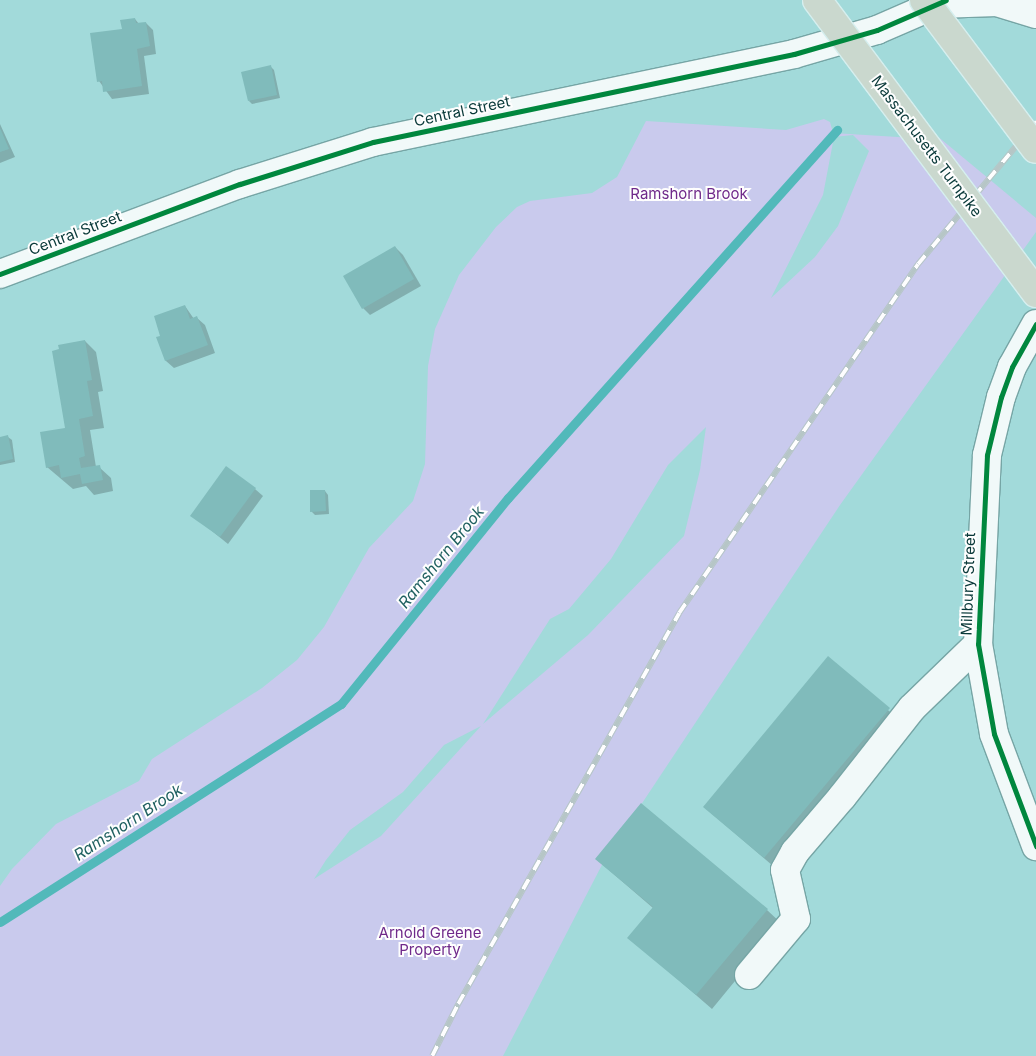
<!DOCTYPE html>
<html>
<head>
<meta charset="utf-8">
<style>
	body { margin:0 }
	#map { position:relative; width:1036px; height:1056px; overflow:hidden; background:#a2dada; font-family:Inter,sans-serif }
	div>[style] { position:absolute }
	.green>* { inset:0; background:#c9caed }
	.shadow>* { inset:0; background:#0003 }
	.stream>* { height:9px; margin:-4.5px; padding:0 4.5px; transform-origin:4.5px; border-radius:4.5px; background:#52b9ba }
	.building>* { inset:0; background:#80bbbb }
	.roads { filter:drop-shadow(1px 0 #76a5a5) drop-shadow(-1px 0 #76a5a5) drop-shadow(0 1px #76a5a5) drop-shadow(0 -1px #76a5a5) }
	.minor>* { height:28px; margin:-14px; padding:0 14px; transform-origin:14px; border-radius:14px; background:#f1f9f9 }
	.rail>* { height:5.5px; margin-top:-2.75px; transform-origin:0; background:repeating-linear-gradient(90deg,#fefefe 0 11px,#b6c6c6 0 22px); box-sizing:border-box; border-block:1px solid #b6c6c6 }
	.bridges { filter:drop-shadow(1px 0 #d5eeee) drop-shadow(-1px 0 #d5eeee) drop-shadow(0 1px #d5eeee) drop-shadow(0 -1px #d5eeee) }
	.highway-bridge>* { height:28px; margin:-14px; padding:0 14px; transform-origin:14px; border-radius:14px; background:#cad8ce }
	.cycleway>* { height:5px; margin:-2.5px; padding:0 2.5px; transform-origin:2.5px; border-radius:2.5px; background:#00873e }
	span { translate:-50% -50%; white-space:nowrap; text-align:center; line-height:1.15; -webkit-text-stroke:4px #fefefe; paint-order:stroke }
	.street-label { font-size:15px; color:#093939 }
	.park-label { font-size:15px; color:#6f298a }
	.water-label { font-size:16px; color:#206161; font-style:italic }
</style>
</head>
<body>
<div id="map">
	<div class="green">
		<i style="clip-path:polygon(evenodd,824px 119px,830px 122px,833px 133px,914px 138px,936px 135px,1036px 218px,1036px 232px,840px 505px,605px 859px,503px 1056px,0 1056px,0 886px,12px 869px,56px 824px,139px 781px,152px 759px,262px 688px,297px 660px,324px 627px,369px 548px,413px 501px,425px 464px,428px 366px,435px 329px,459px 275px,496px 227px,517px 207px,530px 201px,592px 193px,617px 177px,646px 121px,786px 130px,824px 119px,853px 135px,869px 151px,838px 226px,815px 257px,771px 298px,823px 195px,834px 137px,853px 135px,824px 119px,706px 427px,700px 470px,684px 536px,588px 635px,483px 724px,550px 619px,569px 609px,611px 559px,668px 465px,706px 427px,824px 119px,481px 726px,381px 836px,314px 879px,326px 860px,350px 830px,403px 792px,444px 745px,481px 726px)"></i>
	</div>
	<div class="shadow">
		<i style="clip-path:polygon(135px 19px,139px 24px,146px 23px,153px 30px,156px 54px,144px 56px,149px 94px,112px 99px,99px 81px,123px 30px)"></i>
		<i style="clip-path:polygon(271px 67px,274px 70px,280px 98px,252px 104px,249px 101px)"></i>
		<i style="clip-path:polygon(0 124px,15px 157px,0 163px)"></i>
		<i style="clip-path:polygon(395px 247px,403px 255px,421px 286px,370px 315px,363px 308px)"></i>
		<i style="clip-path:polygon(185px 306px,194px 319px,197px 318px,205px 325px,215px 353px,174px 368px,166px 361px,158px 338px,162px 337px)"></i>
		<i style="clip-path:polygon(85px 341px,96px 352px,103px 391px,98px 392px,104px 428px,90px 430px,96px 467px,99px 467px,111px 478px,113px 491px,94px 495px,86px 486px,73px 489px,47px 467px,66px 429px)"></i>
		<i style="clip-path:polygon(8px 437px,12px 440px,15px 462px,0 465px,0 438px)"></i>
		<i style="clip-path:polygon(255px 489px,263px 496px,228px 544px,192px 515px)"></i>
		<i style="clip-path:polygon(325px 491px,328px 495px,329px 514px,315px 515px,311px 511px)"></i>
		<i style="clip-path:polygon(828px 658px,904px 724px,780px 872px,704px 807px)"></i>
		<i style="clip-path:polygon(596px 859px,767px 910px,782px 924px,712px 1009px,629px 937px,653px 908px)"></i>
	</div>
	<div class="stream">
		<i style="left:0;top:922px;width:405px;rotate:-32.6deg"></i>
		<i style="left:341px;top:704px;width:265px;rotate:-51deg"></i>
		<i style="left:508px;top:498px;width:494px;rotate:-48.2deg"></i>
	</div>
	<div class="building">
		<i style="clip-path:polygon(135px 18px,136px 23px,146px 22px,150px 46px,137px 49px,142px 86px,103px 92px,102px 81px,97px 82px,90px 33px,122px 29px,120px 20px)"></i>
		<i style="clip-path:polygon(271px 65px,277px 95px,248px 101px,241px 72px)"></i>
		<i style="clip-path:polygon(0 128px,9px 149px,0 152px)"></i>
		<i style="clip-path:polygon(395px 246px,414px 279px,362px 309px,343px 276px)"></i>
		<i style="clip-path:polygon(185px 305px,190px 319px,197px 316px,208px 345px,165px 361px,156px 337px,160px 336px,154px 316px)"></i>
		<i style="clip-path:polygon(85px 340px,92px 380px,87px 381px,93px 416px,79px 419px,85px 456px,79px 458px,81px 468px,100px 465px,103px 480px,82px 484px,80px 474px,61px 478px,59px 465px,46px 468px,40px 432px,65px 428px,52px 351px,59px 349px,58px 345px)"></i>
		<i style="clip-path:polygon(8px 435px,13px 459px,0 462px,0 437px)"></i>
		<i style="clip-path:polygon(226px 466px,256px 488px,220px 537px,190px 516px)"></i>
		<i style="clip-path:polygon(310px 490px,325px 490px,326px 511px,310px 512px)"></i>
		<i style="clip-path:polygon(828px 656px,890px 708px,764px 858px,703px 807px)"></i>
		<i style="clip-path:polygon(641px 803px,768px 909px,696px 995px,627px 938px,653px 907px,595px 859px)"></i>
	</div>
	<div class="roads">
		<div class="minor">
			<i style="left:938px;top:4px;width:59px;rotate:-1.9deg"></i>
			<i style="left:997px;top:2px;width:41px;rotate:17.1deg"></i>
			<i style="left:0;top:274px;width:256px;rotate:-20.6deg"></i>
			<i style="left:240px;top:184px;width:139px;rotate:-17.5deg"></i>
			<i style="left:373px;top:142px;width:430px;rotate:-11.8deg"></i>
			<i style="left:794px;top:54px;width:86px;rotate:-16.1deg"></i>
			<i style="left:877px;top:30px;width:75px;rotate:-23.5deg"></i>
			<i style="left:1036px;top:324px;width:49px;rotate:119.2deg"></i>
			<i style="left:1012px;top:367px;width:32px;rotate:110deg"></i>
			<i style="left:1001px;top:397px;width:60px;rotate:103.6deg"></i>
			<i style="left:987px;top:455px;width:189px;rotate:92.7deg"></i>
			<i style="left:978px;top:644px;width:91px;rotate:79.9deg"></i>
			<i style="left:994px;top:734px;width:120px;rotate:69.4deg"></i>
			<i style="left:749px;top:975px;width:73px;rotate:-50deg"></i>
			<i style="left:796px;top:919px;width:50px;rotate:-102.7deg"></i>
			<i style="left:785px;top:870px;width:21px;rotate:-61deg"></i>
			<i style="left:795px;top:852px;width:72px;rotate:-49.5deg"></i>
			<i style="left:842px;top:797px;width:113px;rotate:-51.8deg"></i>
			<i style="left:912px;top:708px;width:92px;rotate:-44.1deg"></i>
		</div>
	</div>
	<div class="rail">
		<i style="left:432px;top:1056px;width:58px;rotate:-63.4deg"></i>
		<i style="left:458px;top:1004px;width:449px;rotate:-60.5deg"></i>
		<i style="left:679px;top:613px;width:423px;rotate:-55.6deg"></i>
		<i style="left:918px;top:264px;width:185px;rotate:-50.3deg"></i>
	</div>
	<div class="bridges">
		<div class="highway-bridge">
			<i style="left:817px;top:0;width:366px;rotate:53.2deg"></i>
			<i style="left:924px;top:0;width:186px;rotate:53.1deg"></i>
		</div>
	</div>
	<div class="cycleway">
		<i style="left:0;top:274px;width:256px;rotate:-20.6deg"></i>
		<i style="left:240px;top:184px;width:139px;rotate:-17.5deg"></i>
		<i style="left:373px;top:142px;width:430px;rotate:-11.8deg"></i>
		<i style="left:794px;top:54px;width:86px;rotate:-16.1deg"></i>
		<i style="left:877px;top:30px;width:75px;rotate:-23.5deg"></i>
		<i style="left:1036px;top:324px;width:49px;rotate:119.2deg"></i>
		<i style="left:1012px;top:367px;width:32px;rotate:110deg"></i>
		<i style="left:1001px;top:397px;width:60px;rotate:103.6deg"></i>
		<i style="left:987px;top:455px;width:189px;rotate:92.7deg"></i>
		<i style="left:978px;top:644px;width:91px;rotate:79.9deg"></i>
		<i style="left:994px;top:734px;width:120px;rotate:69.4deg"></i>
	</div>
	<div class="street-label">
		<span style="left:462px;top:111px;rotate:-12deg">Central Street</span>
		<span style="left:927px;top:146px;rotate:53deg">Massachusetts Turnpike</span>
		<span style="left:75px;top:233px;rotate:-21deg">Central Street</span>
		<span style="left:968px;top:584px;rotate:-88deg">Millbury Street</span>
	</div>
	<div class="park-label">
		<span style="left:689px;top:194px">Ramshorn Brook</span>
		<span style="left:430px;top:941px">Arnold Greene<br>Property</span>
	</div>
	<div class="water-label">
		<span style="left:441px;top:557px;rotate:-51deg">Ramshorn Brook</span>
		<span style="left:128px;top:822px;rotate:-33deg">Ramshorn Brook</span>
	</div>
</div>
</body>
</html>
